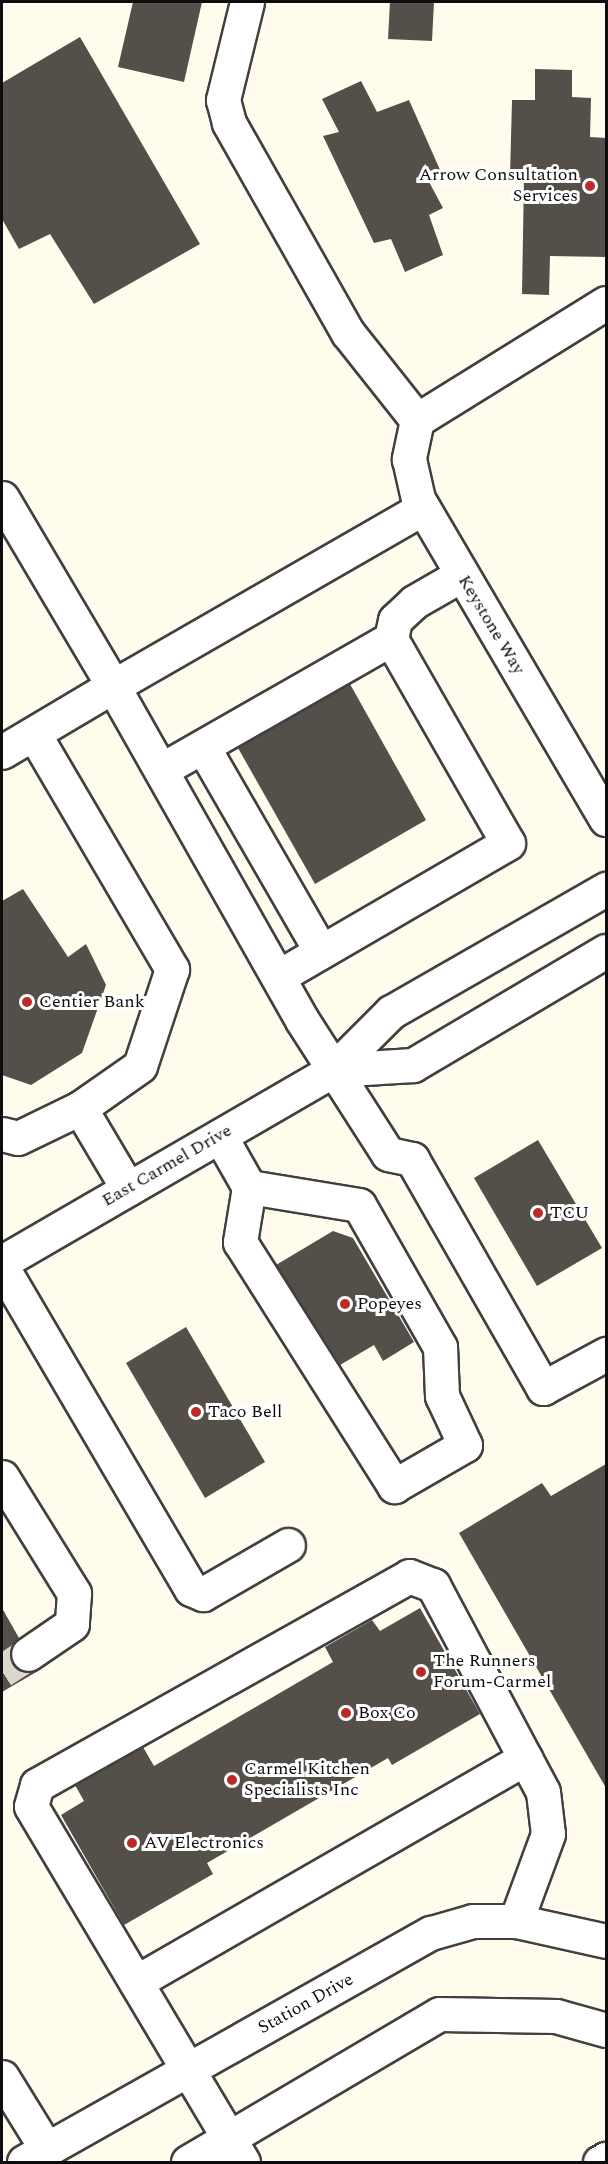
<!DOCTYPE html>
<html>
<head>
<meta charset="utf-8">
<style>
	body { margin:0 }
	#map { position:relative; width:608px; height:2164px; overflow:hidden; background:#fffced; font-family:Spectral,serif }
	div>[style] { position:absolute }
	.building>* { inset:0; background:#554f49 }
	.minor-tunnel>* { height:33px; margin-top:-16.5px; transform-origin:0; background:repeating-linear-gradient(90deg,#dbd8cb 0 33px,transparent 0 49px) }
	.roads { filter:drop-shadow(2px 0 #404040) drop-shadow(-2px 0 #404040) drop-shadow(0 2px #404040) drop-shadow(0 -2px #404040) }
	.minor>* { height:33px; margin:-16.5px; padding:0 16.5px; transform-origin:16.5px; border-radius:16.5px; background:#fff }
	.dots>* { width:16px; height:16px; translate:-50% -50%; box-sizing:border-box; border:3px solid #fff; border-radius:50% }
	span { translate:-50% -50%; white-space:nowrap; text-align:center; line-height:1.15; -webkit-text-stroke:6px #fff; paint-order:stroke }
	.poi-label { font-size:18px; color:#0d0d0d }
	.right { translate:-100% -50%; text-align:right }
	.left { translate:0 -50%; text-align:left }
	.street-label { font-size:18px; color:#0d0d0d }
	.frame { position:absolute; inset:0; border:3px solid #0d0d0d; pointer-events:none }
</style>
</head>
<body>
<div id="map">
	<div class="building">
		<i style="clip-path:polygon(133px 2px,202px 2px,184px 82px,118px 67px)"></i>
		<i style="clip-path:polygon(390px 2px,434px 2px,432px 41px,388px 39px)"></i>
		<i style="clip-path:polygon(80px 37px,200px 244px,94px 304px,50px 234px,19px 249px,2px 219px,2px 83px)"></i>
		<i style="clip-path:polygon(535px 69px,572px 70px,572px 97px,591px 98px,590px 137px,606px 138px,606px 257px,550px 256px,549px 295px,522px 294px,524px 176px,510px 176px,512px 100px,535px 100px)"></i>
		<i style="clip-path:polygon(361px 81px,377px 112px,409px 100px,441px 172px,428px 180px,443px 208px,429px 215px,443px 255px,405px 272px,391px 239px,374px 243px,323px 136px,339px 132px,322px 99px)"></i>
		<i style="clip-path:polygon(350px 684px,426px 820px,315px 884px,238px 748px)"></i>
		<i style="clip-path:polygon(23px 889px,68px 957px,86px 944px,106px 985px,82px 1053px,31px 1085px,2px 1075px,2px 901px)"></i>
		<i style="clip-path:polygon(538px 1140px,602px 1248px,537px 1286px,474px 1178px)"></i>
		<i style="clip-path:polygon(333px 1231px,353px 1238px,414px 1342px,383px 1361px,374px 1345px,340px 1365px,276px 1265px)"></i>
		<i style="clip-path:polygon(186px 1327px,265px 1462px,205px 1498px,126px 1363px)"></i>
		<i style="clip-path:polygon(606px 1464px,606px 1788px,459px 1533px,542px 1483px,551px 1496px)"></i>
		<i style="clip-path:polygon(2px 1608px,19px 1638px,11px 1646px,12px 1664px,20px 1671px,38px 1671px,2px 1692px)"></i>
		<i style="clip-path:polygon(420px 1608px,480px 1714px,392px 1765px,388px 1758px,207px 1863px,213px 1874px,124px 1925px,61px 1815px,84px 1801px,75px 1785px,143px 1747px,154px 1766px,333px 1662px,325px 1647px,372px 1620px,380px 1631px)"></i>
	</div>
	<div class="minor-tunnel">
		<i style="left:2px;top:1671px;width:31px;rotate:-33deg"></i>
	</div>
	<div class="roads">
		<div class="minor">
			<i style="left:247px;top:2px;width:101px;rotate:103.8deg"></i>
			<i style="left:223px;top:100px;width:24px;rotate:75deg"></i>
			<i style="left:229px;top:123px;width:241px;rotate:60.5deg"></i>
			<i style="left:348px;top:333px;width:111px;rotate:51.6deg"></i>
			<i style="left:417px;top:420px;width:40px;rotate:102deg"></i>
			<i style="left:409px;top:459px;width:41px;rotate:77.3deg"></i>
			<i style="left:418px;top:499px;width:371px;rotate:59.6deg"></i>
			<i style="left:417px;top:420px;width:222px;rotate:-31.8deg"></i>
			<i style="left:2px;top:498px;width:218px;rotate:59.4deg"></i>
			<i style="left:113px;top:686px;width:129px;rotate:149.3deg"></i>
			<i style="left:423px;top:508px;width:357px;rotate:150.1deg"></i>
			<i style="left:113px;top:686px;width:384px;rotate:60.5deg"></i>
			<i style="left:302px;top:1020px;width:159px;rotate:57.3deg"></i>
			<i style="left:388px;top:1154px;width:25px;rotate:12deg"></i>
			<i style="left:412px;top:1159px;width:264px;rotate:60.2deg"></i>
			<i style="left:543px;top:1388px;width:72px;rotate:-28.4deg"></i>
			<i style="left:391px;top:639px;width:19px;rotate:-78deg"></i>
			<i style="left:395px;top:620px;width:26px;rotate:-43deg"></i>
			<i style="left:414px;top:602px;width:54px;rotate:-29.9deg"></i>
			<i style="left:34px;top:734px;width:273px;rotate:59.6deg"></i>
			<i style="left:172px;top:969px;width:102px;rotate:108.3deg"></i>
			<i style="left:140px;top:1066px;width:73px;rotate:145deg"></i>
			<i style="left:203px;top:747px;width:236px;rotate:60deg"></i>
			<i style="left:161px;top:770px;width:265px;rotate:-29.7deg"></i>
			<i style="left:391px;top:639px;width:235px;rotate:60.2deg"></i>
			<i style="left:508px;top:843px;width:266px;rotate:149.8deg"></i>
			<i style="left:333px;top:1070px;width:80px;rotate:-3.6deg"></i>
			<i style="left:413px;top:1065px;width:224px;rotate:-30.6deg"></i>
			<i style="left:2px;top:1134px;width:16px;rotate:14deg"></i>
			<i style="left:18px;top:1138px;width:69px;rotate:-25.8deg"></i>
			<i style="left:80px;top:1108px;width:94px;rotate:59.3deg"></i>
			<i style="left:220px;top:1136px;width:59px;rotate:60.4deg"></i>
			<i style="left:249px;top:1187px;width:56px;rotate:99.3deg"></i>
			<i style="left:240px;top:1242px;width:289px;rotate:57.7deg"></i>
			<i style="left:394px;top:1486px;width:82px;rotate:-30deg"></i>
			<i style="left:465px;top:1445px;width:54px;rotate:-115.1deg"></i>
			<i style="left:442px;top:1396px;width:49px;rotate:-92.3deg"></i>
			<i style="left:440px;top:1347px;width:163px;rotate:-119.7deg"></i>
			<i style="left:359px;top:1205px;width:111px;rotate:-170.7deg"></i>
			<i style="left:2px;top:1262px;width:383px;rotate:-30.1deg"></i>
			<i style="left:333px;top:1070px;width:82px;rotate:-45deg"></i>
			<i style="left:391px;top:1012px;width:248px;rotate:-29.8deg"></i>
			<i style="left:2px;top:1267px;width:373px;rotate:59.6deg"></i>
			<i style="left:191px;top:1589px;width:13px;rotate:23deg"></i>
			<i style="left:203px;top:1594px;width:98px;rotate:-30deg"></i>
			<i style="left:2px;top:1477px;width:137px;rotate:58.2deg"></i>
			<i style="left:74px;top:1593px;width:31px;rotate:94deg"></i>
			<i style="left:72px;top:1624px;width:53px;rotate:145.7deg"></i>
			<i style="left:136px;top:1982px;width:449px;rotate:-29.9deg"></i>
			<i style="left:2px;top:2077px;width:86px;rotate:58.3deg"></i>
			<i style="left:24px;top:2162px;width:467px;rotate:-29.4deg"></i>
			<i style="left:431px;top:1933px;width:44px;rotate:-15.9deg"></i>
			<i style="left:473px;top:1921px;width:43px"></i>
			<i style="left:516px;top:1921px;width:92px;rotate:12.5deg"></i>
			<i style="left:188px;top:2162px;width:291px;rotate:-30.5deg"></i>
			<i style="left:439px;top:2014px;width:117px;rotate:1deg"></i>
			<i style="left:556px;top:2016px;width:52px;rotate:15.6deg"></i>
			<i style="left:243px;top:2162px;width:414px;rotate:-120.8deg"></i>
			<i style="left:31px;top:1806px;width:22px;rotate:-74deg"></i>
			<i style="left:37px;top:1785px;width:427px;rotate:-29.3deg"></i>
			<i style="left:409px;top:1576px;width:26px;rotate:21deg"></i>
			<i style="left:433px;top:1585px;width:234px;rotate:62deg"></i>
			<i style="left:543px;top:1792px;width:42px;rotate:83.2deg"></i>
			<i style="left:548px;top:1834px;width:93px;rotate:110.2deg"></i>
			<i style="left:600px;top:2162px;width:7px;rotate:-27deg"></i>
		</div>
	</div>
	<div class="dots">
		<i style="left:590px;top:186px;background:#ba2b27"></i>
		<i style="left:27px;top:1002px;background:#ba2b27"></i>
		<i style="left:538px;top:1213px;background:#ba2b27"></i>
		<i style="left:345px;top:1304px;background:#ba2b27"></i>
		<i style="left:196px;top:1412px;background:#ba2b27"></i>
		<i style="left:421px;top:1672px;background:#ba2b27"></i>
		<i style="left:346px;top:1713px;background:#ba2b27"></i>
		<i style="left:232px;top:1780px;background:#ba2b27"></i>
		<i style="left:132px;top:1843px;background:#ba2b27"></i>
	</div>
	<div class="poi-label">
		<span class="right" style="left:578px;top:186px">Arrow Consultation<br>Services</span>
		<span class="left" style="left:39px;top:1002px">Centier Bank</span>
		<span class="left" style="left:550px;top:1213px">TCU</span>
		<span class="left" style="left:357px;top:1304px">Popeyes</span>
		<span class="left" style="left:208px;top:1412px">Taco Bell</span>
		<span class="left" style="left:433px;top:1672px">The Runners<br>Forum-Carmel</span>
		<span class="left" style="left:358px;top:1713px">Box Co</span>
		<span class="left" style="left:244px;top:1780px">Carmel Kitchen<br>Specialists Inc</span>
		<span class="left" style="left:144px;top:1843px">AV Electronics</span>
	</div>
	<div class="street-label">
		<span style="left:491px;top:625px;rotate:59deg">Keystone Way</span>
		<span style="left:167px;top:1166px;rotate:-30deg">East Carmel Drive</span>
		<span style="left:306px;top:2004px;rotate:-29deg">Station Drive</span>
	</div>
	<div class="frame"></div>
</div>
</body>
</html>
